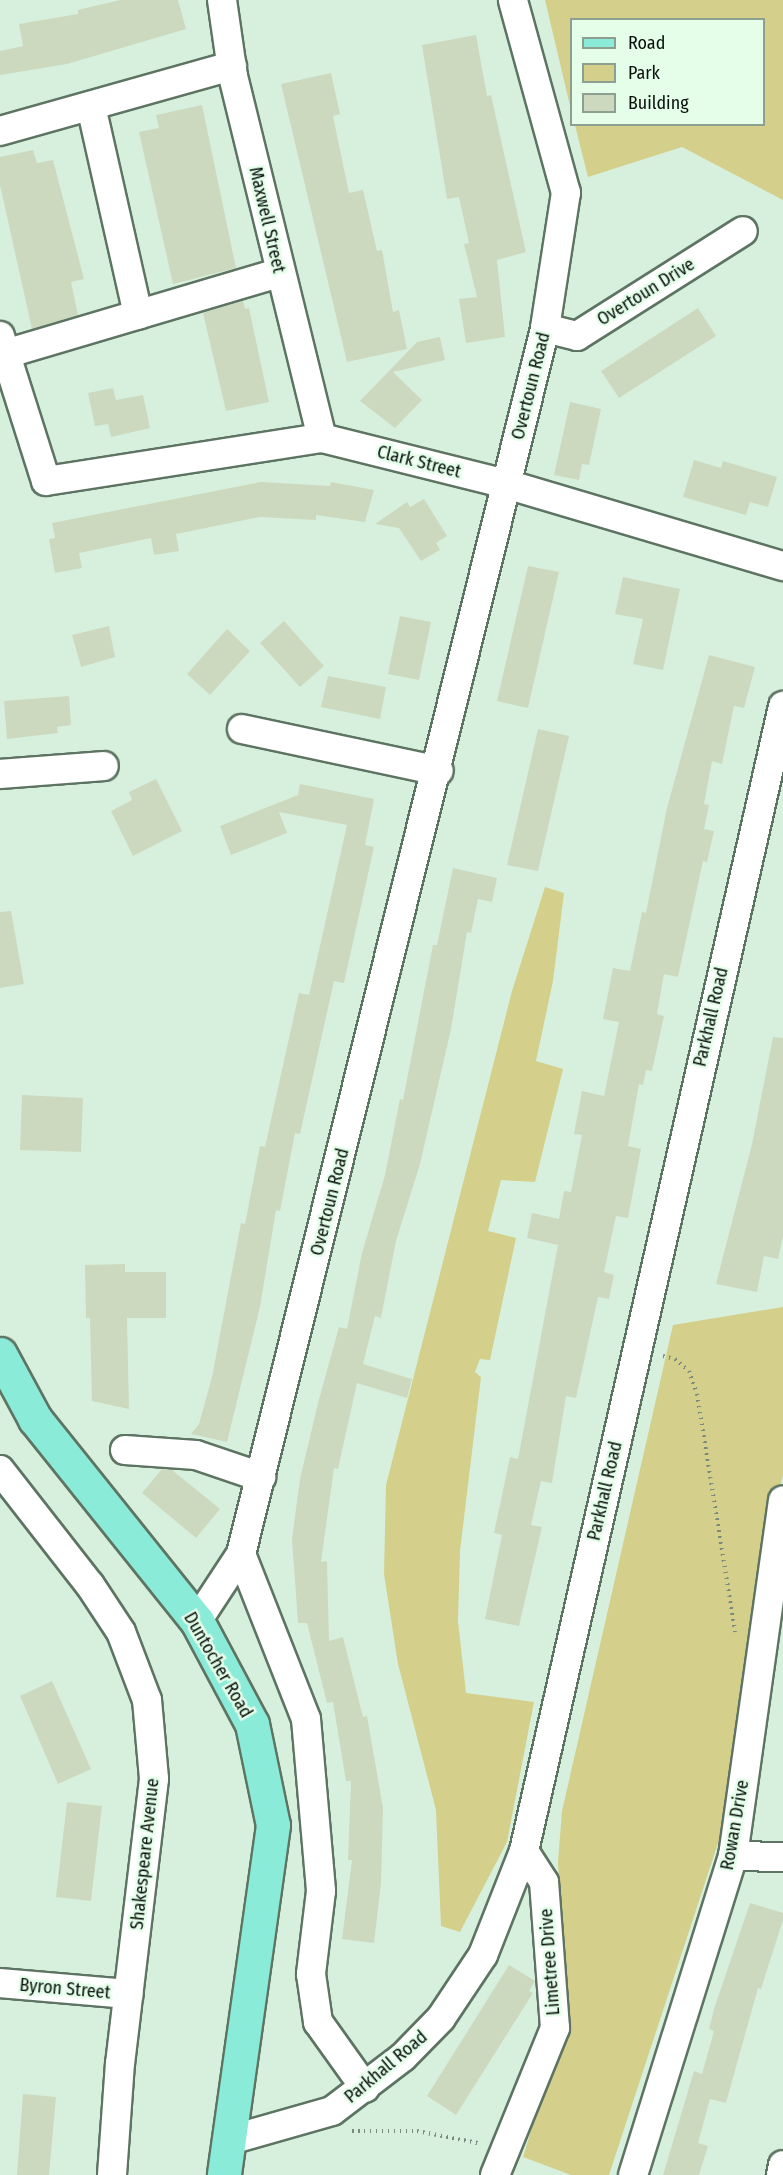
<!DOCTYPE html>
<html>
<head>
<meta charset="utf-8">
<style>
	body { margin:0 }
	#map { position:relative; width:783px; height:2175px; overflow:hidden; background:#d7f0dd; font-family:"Fira Sans Condensed",sans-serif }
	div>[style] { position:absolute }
	.green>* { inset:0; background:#d4d08b }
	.building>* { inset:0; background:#ccd9bf }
	.path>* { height:4px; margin-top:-2px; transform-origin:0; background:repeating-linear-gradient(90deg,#7a8b7e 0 1.5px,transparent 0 6px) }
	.roads { filter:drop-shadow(2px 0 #5e7463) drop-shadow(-2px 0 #5e7463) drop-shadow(0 2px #5e7463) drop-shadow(0 -2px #5e7463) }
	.minor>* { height:28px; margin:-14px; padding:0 14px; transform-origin:14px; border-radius:14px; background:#fff }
	.major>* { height:33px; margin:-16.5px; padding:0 16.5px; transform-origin:16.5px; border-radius:16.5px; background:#8aebd8 }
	span { translate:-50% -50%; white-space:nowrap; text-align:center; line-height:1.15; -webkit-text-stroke:5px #e4feea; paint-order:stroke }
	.street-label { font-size:18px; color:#09110b }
	.legend { position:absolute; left:570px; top:18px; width:195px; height:108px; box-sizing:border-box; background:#e4feea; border:2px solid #8c9f91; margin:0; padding:8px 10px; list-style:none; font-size:18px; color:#09110b }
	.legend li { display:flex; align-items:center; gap:12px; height:30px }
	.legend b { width:30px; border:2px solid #8c9f91 }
</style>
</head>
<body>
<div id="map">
	<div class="green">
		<i style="clip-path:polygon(545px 0,783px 0,783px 200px,682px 147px,588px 177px,575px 125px,764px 124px,764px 20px,572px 20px,571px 110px)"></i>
		<i style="clip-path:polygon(545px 887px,564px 893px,553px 981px,536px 1061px,563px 1069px,535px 1182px,501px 1180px,488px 1231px,516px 1238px,490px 1360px,480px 1359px,475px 1372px,481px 1377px,460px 1551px,458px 1621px,466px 1693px,534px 1702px,507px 1842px,460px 1932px,441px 1926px,436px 1810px,398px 1664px,384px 1574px,386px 1485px,512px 991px)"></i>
		<i style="clip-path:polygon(783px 1307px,783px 1475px,754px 1593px,721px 1834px,609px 2175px,571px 2175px,523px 2157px,565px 2020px,558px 1862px,562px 1811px,673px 1325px)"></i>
	</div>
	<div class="building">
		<i style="clip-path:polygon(120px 0,178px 0,186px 29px,67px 64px,0 75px,0 51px,23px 46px,19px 24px,78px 14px,78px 10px)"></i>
		<i style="clip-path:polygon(476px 35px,487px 96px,491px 95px,526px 252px,497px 260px,505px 337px,466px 343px,459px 299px,477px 297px,464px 244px,469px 243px,459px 197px,447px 199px,422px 45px)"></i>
		<i style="clip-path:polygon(331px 73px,340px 114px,333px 116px,349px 193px,363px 190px,377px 251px,382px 250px,393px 312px,399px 310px,407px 349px,347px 362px,281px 84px)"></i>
		<i style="clip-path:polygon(202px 105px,236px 268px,173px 284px,139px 132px,159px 128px,156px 115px)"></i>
		<i style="clip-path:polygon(33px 150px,37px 163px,53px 160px,84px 279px,71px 282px,78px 315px,32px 329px,0 185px,0 157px)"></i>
		<i style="clip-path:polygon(243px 301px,245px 309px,249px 308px,269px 402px,226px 411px,203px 313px)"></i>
		<i style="clip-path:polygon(698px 308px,716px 336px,619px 398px,601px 371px)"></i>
		<i style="clip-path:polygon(440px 337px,445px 360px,393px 372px,422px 400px,395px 428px,360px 401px,417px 342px)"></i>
		<i style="clip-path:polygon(113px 388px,116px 400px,143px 395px,150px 428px,111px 437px,108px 424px,95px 426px,88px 393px)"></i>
		<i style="clip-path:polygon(570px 402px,601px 409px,589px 465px,582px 464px,579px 480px,554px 475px)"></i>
		<i style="clip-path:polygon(694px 460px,721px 468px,723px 461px,777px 477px,768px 507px,750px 502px,746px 515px,683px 497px)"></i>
		<i style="clip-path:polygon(261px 482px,330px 486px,331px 482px,374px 490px,365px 522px,316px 515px,316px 520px,260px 517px,176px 534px,179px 551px,154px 555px,151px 538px,79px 553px,82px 568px,55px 573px,49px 539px,55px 538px,52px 523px)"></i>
		<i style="clip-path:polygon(424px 499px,447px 536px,436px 543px,440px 550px,421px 561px,399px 528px,375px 524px,407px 502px,410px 507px)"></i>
		<i style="clip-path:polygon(528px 566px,559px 572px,528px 708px,497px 701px)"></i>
		<i style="clip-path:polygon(623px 577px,680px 589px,663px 670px,633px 664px,643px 619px,615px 614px)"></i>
		<i style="clip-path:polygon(400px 616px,431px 622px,419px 680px,388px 674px)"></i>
		<i style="clip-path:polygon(284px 621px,324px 666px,300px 687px,260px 643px)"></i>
		<i style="clip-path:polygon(109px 626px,115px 657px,81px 667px,72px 635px)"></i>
		<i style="clip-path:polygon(227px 629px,250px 651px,210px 695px,187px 674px)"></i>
		<i style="clip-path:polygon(709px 655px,755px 667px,744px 708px,734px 706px,722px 764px,712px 761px,704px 804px,709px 805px,704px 829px,714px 831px,707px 862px,703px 861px,678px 977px,664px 974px,657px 1014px,664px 1016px,652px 1071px,646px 1070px,643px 1085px,639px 1084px,628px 1146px,641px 1149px,628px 1218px,616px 1216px,604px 1272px,614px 1275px,609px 1299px,598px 1297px,576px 1398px,566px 1396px,552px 1483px,541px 1481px,531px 1525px,542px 1527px,519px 1626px,485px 1619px,502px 1535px,494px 1533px,510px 1457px,518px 1459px,558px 1245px,527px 1238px,532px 1213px,559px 1219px,564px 1191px,571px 1192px,582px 1135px,574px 1134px,582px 1091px,604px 1096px,619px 1022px,603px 1019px,613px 968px,630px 971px,642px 912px,646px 913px,667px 808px)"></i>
		<i style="clip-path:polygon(328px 676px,386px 687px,380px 719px,321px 707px)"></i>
		<i style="clip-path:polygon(69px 696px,71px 725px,57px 727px,58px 733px,7px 739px,4px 701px)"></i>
		<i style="clip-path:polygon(538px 729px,569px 736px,538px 871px,507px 865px)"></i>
		<i style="clip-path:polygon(156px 779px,182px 831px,133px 856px,111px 811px,132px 800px,129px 792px)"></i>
		<i style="clip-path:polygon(300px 784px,374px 799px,365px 845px,374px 847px,344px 983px,334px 981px,300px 1134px,295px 1133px,280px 1211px,276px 1210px,260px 1307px,227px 1442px,191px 1434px,199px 1424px,212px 1377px,241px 1223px,245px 1224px,260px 1146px,265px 1147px,299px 993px,309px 995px,347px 825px,279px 812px,287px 833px,231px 855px,220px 826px,298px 795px)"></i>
		<i style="clip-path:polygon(453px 868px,497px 878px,492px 902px,478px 899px,471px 933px,467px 932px,451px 1029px,420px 1164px,396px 1241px,381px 1318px,375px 1316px,363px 1364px,412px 1379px,407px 1398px,357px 1383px,338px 1469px,334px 1468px,321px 1562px,327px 1561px,329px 1641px,343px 1637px,363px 1717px,367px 1716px,383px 1808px,381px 1883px,374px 1943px,342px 1939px,352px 1860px,348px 1860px,351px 1781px,346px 1781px,333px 1702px,327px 1703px,307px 1623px,298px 1623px,292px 1539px,300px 1479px,318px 1403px,339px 1327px,347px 1329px,362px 1253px,385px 1175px,400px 1099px,403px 1100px,433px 945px,437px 945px)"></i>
		<i style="clip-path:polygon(11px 911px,24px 984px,0 988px,0 912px)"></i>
		<i style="clip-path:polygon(773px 1037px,783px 1038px,783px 1236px,778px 1259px,764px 1256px,757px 1292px,716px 1284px,752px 1144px)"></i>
		<i style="clip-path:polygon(22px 1095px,83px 1098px,81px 1152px,20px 1150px)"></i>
		<i style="clip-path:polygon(125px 1264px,125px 1272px,166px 1272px,166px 1318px,127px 1318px,129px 1409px,92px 1401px,90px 1318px,86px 1318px,85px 1265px)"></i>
		<i style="clip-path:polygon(162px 1469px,172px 1470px,220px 1509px,196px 1538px,142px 1493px)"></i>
		<i style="clip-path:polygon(52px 1681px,91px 1769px,58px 1784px,20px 1696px)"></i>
		<i style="clip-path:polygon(67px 1802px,102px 1806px,91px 1901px,56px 1897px)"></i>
		<i style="clip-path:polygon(750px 1903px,783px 1913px,783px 1920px,761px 1989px,758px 1988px,726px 2103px,710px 2099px,698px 2143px,708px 2146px,699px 2175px,663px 2175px,694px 2071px,702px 2074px,714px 2031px,709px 2029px,714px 2009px)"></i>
		<i style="clip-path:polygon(509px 1965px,535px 1981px,529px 1991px,533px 1993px,456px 2115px,427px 2096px)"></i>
		<i style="clip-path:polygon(23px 2094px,56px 2097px,49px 2175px,17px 2175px)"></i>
	</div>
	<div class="path">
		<i style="left:663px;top:1356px;width:12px;rotate:14deg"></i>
		<i style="left:675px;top:1359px;width:18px;rotate:41deg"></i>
		<i style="left:689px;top:1371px;width:24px;rotate:71deg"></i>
		<i style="left:697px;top:1394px;width:241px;rotate:80.9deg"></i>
		<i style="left:352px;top:2131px;width:65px"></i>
		<i style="left:417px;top:2131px;width:62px;rotate:11.1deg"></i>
	</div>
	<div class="roads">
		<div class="minor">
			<i style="left:222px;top:0;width:77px;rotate:81.8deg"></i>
			<i style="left:233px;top:76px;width:373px;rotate:76.2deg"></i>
			<i style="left:91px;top:106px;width:214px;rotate:77.3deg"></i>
			<i style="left:0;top:131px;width:241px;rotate:-15.7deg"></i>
			<i style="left:545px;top:328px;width:33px;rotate:14deg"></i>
			<i style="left:577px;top:336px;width:196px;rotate:-32.3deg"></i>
			<i style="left:0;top:336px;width:152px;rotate:72.4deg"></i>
			<i style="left:46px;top:481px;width:279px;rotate:-8.9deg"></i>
			<i style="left:322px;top:438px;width:190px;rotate:14deg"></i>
			<i style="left:506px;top:484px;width:289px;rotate:16.5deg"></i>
			<i style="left:5px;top:354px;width:286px;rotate:-16.5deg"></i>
			<i style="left:242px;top:729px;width:201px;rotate:12deg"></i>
			<i style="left:0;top:774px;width:104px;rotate:-4.4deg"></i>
			<i style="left:125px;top:1450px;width:71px;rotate:4deg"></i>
			<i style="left:196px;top:1455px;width:69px;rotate:18.7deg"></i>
			<i style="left:0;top:1470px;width:146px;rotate:52deg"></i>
			<i style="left:90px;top:1585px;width:56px;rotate:56.6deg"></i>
			<i style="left:121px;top:1632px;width:73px;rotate:69.1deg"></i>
			<i style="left:147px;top:1700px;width:79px;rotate:84.9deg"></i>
			<i style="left:154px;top:1779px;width:286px;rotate:96.8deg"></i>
			<i style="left:120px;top:2063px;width:112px;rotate:94.1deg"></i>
			<i style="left:241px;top:1554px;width:177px;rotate:68.5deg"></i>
			<i style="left:306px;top:1719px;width:173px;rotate:85deg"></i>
			<i style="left:321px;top:1891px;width:84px;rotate:96.9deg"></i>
			<i style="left:311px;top:1974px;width:49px;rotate:81.7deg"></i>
			<i style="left:318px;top:2022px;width:81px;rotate:54.5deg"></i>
			<i style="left:197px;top:1621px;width:80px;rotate:-56.7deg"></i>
			<i style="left:241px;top:1554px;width:1263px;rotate:-76.07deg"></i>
			<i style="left:545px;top:328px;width:137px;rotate:-81.2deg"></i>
			<i style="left:566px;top:193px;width:200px;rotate:-105.4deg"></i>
			<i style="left:733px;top:1856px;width:50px;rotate:1.1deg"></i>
			<i style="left:0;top:1983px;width:129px;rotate:4.9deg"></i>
			<i style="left:230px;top:2140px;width:106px;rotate:-15.9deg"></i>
			<i style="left:332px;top:2111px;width:89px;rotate:-37.3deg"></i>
			<i style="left:403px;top:2057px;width:54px;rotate:-45.7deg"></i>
			<i style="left:441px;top:2018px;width:76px;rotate:-56.3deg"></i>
			<i style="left:483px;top:1955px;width:112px;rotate:-68.5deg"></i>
			<i style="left:524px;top:1851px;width:1174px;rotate:-77.25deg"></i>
			<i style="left:495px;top:2175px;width:159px;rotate:-67.8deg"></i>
			<i style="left:555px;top:2028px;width:146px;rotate:-94.3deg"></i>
			<i style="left:544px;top:1882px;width:37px;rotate:-123deg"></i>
			<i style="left:633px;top:2175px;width:334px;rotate:-72.6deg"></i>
			<i style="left:733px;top:1856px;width:359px;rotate:-82deg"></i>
			<i style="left:781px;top:2175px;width:10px;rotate:-79deg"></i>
		</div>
		<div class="major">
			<i style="left:0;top:1354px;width:74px;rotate:61.7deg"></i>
			<i style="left:35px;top:1419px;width:259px;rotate:51.3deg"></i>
			<i style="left:197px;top:1621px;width:117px;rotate:61.9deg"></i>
			<i style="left:252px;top:1724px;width:103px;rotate:78.3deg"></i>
			<i style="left:273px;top:1825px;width:353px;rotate:98deg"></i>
		</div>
	</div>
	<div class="street-label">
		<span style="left:267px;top:220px;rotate:77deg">Maxwell Street</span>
		<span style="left:646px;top:292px;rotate:-32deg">Overtoun Drive</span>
		<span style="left:531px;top:386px;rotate:-76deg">Overtoun Road</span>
		<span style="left:419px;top:462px;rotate:14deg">Clark Street</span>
		<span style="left:711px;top:1017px;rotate:-77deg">Parkhall Road</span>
		<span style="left:330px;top:1202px;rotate:-76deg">Overtoun Road</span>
		<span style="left:605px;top:1491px;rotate:-77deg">Parkhall Road</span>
		<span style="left:218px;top:1665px;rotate:60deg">Duntocher Road</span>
		<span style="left:735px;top:1825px;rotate:-80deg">Rowan Drive</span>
		<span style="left:145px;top:1854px;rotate:-84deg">Shakespeare Avenue</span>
		<span style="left:550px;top:1962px;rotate:-94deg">Limetree Drive</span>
		<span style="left:65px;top:1989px;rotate:5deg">Byron Street</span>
		<span style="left:386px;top:2067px;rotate:-40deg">Parkhall Road</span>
	</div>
	<ul class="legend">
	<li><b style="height:8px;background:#8aebd8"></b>Road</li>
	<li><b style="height:16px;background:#d4d08b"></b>Park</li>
	<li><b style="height:16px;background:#ccd9bf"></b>Building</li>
	</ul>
</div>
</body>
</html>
